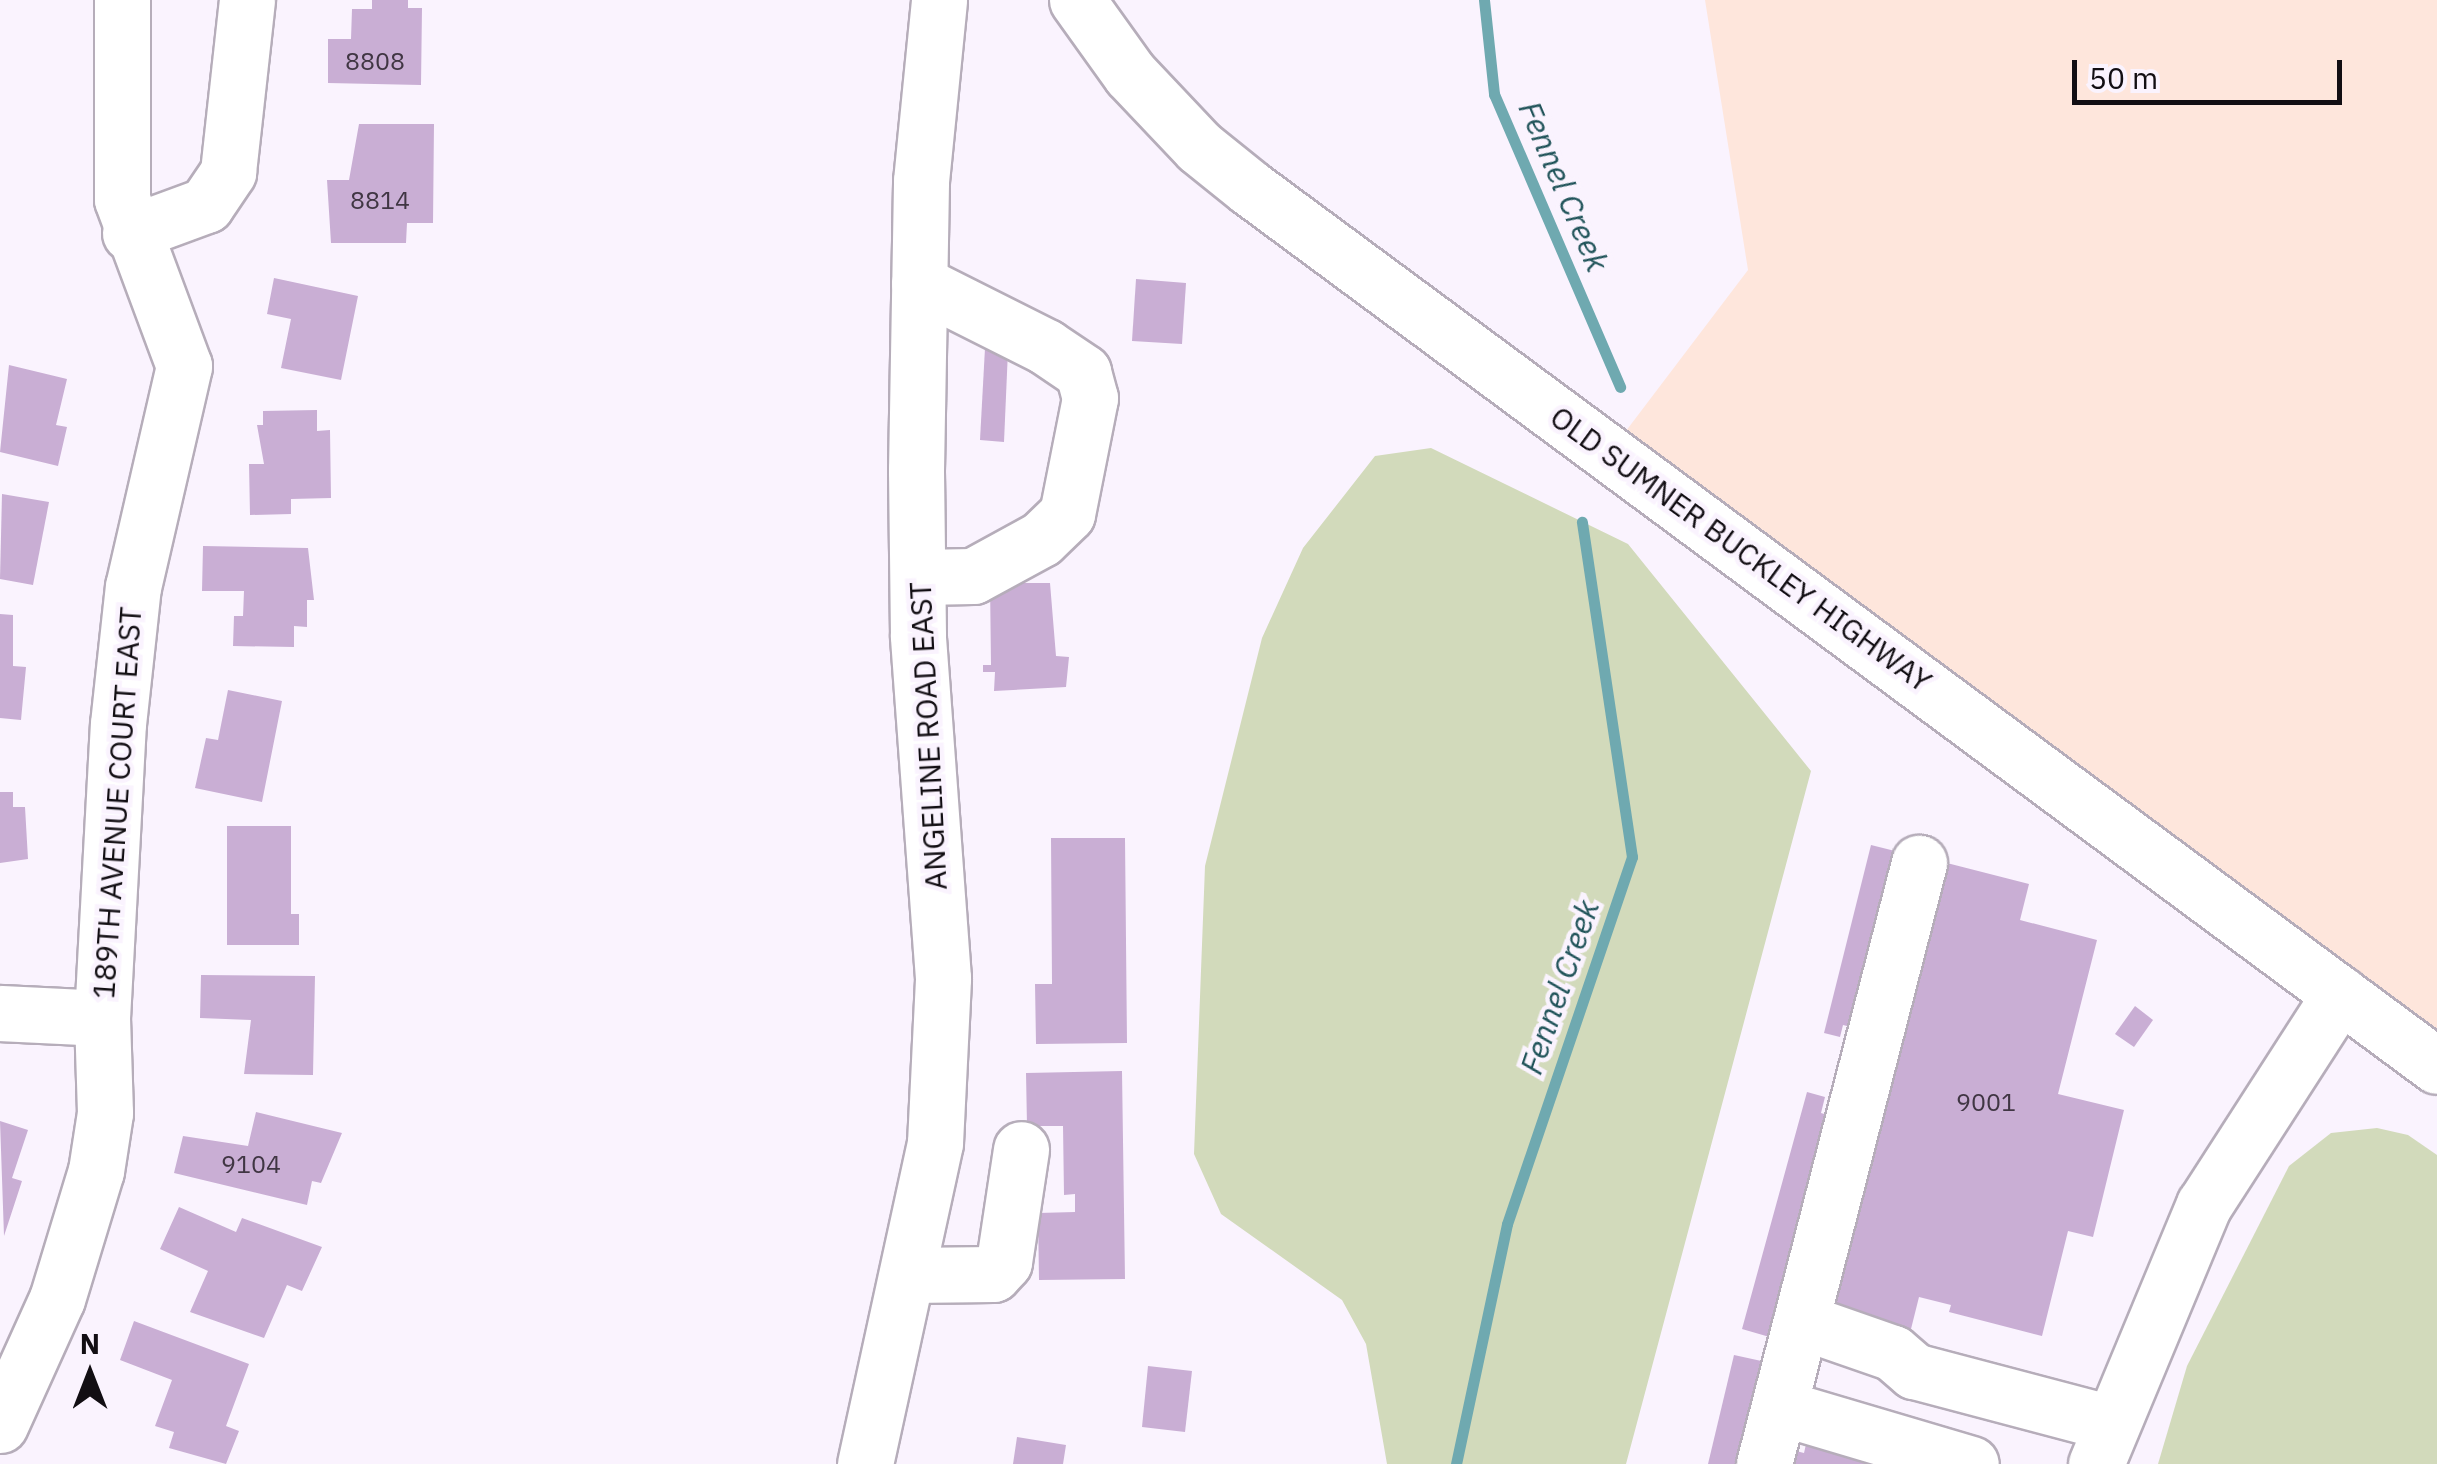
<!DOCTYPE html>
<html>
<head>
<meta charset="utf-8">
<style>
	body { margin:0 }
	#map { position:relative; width:2437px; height:1464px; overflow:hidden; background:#faf3fe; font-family:"IBM Plex Sans",sans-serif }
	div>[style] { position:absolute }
	.commercial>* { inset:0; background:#fee6dc }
	.green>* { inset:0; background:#d2dabb }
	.stream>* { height:11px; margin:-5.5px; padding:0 5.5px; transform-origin:5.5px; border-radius:5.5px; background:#6fa9b0 }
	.building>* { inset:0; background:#c9aed4 }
	.roads { filter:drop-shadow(2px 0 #b6adba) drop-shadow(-2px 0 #b6adba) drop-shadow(0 2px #b6adba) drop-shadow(0 -2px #b6adba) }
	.minor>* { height:55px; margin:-27.5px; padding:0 27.5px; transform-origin:27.5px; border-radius:27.5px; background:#fff }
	span { translate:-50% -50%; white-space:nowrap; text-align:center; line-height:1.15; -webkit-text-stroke:9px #faf3fe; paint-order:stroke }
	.number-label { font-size:25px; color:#403643 }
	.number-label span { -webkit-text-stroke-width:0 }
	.street-label { font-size:30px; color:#120e13 }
	.water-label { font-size:32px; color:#21545a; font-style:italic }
	.north { position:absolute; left:40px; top:1324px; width:100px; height:100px; -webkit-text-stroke:8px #faf3fe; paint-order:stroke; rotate:0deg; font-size:28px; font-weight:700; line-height:40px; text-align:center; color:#120e13 }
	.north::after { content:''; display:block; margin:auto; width:35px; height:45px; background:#120e13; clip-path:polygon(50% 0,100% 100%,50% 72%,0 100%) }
	.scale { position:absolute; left:2072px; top:60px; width:270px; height:45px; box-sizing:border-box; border:5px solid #120e13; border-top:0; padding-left:12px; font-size:30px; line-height:35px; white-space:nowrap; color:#120e13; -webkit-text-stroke:8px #faf3fe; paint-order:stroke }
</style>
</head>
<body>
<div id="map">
	<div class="commercial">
		<i style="clip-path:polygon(1705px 0,2437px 0,2437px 1066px,1610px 452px,1748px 270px)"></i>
	</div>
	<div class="green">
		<i style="clip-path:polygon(1431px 448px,1628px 544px,1811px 771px,1626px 1464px,1387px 1464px,1366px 1344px,1342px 1300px,1221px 1214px,1194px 1154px,1205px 866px,1262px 638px,1303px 548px,1375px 456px)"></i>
		<i style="clip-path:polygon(2377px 1128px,2408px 1135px,2437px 1155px,2437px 1464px,2158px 1464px,2187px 1366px,2289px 1166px,2331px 1133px)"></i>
	</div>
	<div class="stream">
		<i style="left:1484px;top:0;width:95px;rotate:83.9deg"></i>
		<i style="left:1494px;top:94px;width:319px;rotate:66.7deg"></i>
		<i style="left:1456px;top:1464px;width:245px;rotate:-78deg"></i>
		<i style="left:1507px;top:1224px;width:388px;rotate:-71.2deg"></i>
		<i style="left:1632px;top:857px;width:339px;rotate:-98.5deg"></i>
	</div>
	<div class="building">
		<i style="clip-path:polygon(372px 0,408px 0,408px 8px,422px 8px,421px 85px,328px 83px,328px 39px,351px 39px,352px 9px,372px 9px)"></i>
		<i style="clip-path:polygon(359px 124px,434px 124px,433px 223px,407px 223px,406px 243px,331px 243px,327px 180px,349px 180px)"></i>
		<i style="clip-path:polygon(274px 278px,358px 296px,341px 380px,281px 368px,291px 319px,267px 314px)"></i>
		<i style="clip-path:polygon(1136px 279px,1186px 283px,1182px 344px,1132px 341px)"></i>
		<i style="clip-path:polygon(985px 348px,1008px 350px,1004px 442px,980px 440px)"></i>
		<i style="clip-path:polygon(9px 365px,67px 379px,56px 425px,67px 427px,58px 466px,0 452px)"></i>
		<i style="clip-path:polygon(317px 410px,317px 431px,330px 430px,331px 498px,291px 499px,291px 514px,250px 515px,249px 464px,264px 464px,257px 425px,263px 425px,263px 411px)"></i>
		<i style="clip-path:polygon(2px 494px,49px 502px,33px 585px,0 579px)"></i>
		<i style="clip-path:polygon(203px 546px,308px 548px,314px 600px,307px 600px,307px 627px,294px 626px,294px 647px,233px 646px,234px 616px,243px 616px,244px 591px,202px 591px)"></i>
		<i style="clip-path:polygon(990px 583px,1050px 583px,1056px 656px,1069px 657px,1066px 687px,994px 691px,995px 672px,983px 672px,983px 665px,991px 665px)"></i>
		<i style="clip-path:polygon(0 614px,13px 615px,13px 666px,26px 667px,21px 720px,0 718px)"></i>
		<i style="clip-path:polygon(228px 690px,282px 701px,262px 802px,195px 788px,206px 738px,218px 740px)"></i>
		<i style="clip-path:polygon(0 792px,13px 792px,13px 807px,25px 807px,28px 859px,0 863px)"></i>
		<i style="clip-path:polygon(227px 826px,291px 826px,291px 914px,299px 914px,299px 945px,227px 945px)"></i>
		<i style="clip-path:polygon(1051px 838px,1125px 838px,1127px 1043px,1036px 1044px,1035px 984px,1052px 984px)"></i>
		<i style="clip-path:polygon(1871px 845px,1903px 853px,1859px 1029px,1843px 1025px,1840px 1037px,1824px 1033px)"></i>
		<i style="clip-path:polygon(1943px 862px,2029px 884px,2020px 920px,2097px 940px,2058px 1094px,2124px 1110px,2093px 1237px,2068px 1231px,2042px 1336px,1949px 1312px,1951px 1305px,1919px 1297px,1911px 1329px,1829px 1308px)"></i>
		<i style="clip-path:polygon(201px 975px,315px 976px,313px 1075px,244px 1074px,251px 1020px,200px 1018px)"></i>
		<i style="clip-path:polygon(2135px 1006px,2153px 1020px,2134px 1047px,2115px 1034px)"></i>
		<i style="clip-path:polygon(1122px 1071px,1125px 1279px,1039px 1280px,1038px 1213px,1075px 1212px,1075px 1194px,1064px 1195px,1063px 1126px,1027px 1126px,1026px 1073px)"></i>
		<i style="clip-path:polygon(1807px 1092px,1825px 1097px,1821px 1113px,1834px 1117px,1773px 1338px,1742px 1329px)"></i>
		<i style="clip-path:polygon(256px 1112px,342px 1133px,321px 1183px,312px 1181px,307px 1205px,174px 1173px,183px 1136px,248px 1146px)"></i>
		<i style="clip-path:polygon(0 1121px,28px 1130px,12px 1178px,22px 1181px,4px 1236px)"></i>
		<i style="clip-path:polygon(179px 1207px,236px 1232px,242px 1218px,322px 1247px,302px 1291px,287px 1285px,264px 1338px,190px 1312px,208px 1271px,160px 1249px)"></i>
		<i style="clip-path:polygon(134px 1321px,249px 1364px,226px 1426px,239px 1431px,226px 1464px,169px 1448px,174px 1432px,155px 1426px,172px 1380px,120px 1360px)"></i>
		<i style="clip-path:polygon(1734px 1355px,1766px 1362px,1741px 1464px,1708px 1464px)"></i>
		<i style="clip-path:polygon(1148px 1366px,1192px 1371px,1185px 1432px,1142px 1427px)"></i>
		<i style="clip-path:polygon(1017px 1437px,1066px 1445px,1063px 1464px,1013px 1464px)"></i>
		<i style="clip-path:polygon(1807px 1440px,1905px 1464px,1781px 1464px,1784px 1448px,1804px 1453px)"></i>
	</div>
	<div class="roads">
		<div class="minor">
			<i style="left:1077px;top:0;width:91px;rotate:54.4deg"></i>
			<i style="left:1130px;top:74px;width:100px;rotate:46.6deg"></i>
			<i style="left:1199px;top:147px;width:65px;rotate:38.8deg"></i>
			<i style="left:1250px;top:188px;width:1476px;rotate:36.49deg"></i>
			<i style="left:130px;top:233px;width:81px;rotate:-20.2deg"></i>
			<i style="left:206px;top:205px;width:40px;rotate:-56deg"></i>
			<i style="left:228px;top:172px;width:173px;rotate:-83.7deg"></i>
			<i style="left:919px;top:283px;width:142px;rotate:26.7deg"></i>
			<i style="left:1046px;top:347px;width:45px;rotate:34deg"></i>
			<i style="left:1083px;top:372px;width:27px;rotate:75deg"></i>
			<i style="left:1090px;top:398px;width:118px;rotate:101.2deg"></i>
			<i style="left:1067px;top:514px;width:36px;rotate:136deg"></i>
			<i style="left:1041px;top:539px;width:77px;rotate:151.4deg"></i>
			<i style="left:973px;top:576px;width:54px;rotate:178.9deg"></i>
			<i style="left:0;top:1013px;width:102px;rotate:2.8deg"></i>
			<i style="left:909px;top:1275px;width:84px;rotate:-0.7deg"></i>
			<i style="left:993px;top:1274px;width:16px;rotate:-47deg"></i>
			<i style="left:1004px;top:1262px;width:114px;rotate:-81.4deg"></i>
			<i style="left:1801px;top:1321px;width:97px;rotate:19.2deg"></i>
			<i style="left:1893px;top:1353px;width:28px;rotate:41deg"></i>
			<i style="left:1914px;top:1371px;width:204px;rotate:14.8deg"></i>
			<i style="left:1779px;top:1407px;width:200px;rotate:16.5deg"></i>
			<i style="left:0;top:1425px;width:138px;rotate:-65.7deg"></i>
			<i style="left:57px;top:1299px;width:134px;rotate:-73.1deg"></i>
			<i style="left:96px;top:1171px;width:59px;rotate:-81.2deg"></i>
			<i style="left:105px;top:1113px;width:95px;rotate:-91.8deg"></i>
			<i style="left:102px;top:1018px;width:294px;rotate:-86.9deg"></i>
			<i style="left:118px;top:724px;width:138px;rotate:-83.8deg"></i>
			<i style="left:133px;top:587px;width:227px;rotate:-77deg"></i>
			<i style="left:184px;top:366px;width:178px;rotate:-110.4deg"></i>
			<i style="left:122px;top:199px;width:199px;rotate:-90deg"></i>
			<i style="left:865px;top:1464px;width:329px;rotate:-77.7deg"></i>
			<i style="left:935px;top:1143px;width:165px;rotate:-87.2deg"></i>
			<i style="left:943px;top:978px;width:344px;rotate:-94.2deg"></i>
			<i style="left:918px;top:635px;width:165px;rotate:-90.7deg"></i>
			<i style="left:916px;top:470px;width:289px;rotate:-89deg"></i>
			<i style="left:921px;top:181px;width:182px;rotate:-84.3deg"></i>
			<i style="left:1764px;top:1464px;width:621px;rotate:-75.54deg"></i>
			<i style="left:2096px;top:1464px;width:281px;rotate:-67.4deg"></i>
			<i style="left:2204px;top:1205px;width:251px;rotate:-57.2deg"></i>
		</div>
	</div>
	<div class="number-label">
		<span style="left:375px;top:61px">8808</span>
		<span style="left:380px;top:200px">8814</span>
		<span style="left:1986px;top:1102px">9001</span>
		<span style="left:251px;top:1164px">9104</span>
	</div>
	<div class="street-label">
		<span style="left:1741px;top:549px;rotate:36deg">OLD SUMNER BUCKLEY HIGHWAY</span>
		<span style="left:928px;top:736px;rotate:-93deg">ANGELINE ROAD EAST</span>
		<span style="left:117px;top:803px;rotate:-86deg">189TH AVENUE COURT EAST</span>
	</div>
	<div class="water-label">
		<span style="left:1564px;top:186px;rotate:67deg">Fennel Creek</span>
		<span style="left:1559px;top:987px;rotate:-71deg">Fennel Creek</span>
	</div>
	<div class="north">N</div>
	<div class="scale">50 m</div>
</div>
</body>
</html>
